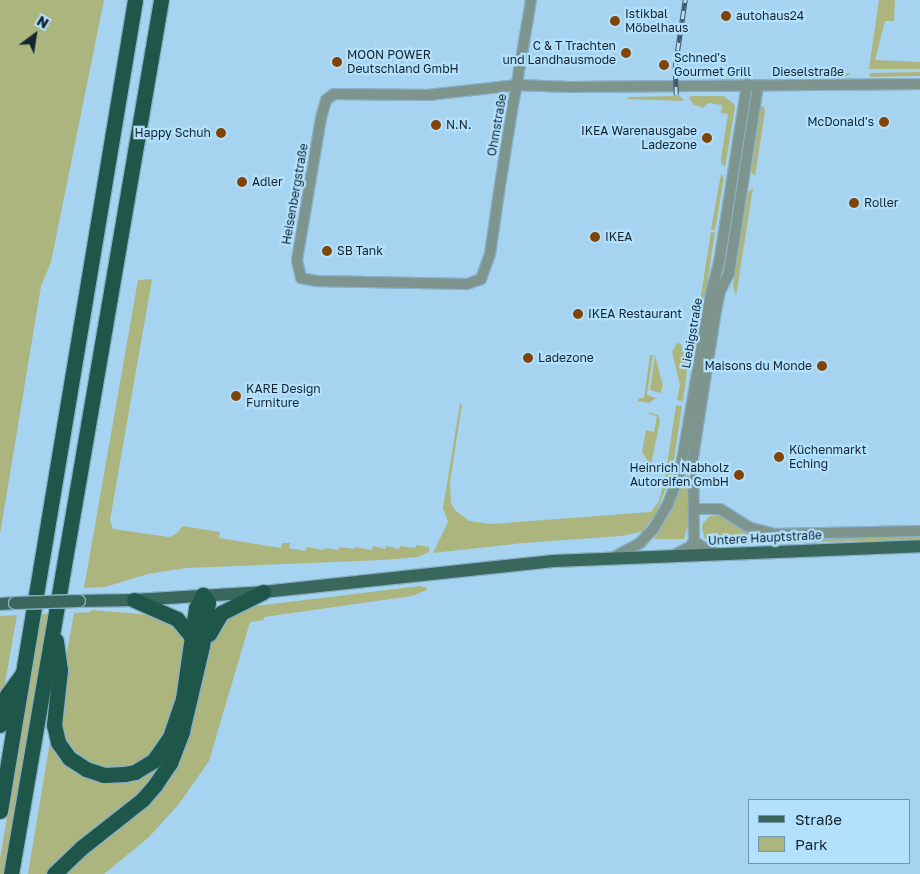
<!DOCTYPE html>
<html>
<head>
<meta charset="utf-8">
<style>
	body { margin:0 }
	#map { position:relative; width:920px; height:874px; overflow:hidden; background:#a6d3ef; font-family:"Golos Text",sans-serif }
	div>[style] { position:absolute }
	.green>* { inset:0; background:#acb57e }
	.roads { filter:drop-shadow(1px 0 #89b0c9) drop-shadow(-1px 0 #89b0c9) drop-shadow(0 1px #89b0c9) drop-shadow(0 -1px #89b0c9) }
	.minor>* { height:10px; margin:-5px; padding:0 5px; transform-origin:5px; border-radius:5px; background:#7e958e }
	.major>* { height:12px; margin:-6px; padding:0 6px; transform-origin:6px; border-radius:6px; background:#3a675c }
	.highway>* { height:15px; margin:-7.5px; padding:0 7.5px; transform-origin:7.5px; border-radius:7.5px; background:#1e564a }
	.rail>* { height:4.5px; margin-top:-2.25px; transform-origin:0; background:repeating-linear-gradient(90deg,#b2e0fd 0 8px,#3f5968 0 16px); box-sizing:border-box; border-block:1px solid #3f5968 }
	.bridges { filter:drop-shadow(1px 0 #89b0c9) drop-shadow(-1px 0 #89b0c9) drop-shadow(0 1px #89b0c9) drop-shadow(0 -1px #89b0c9) }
	.major-bridge>* { height:12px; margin:-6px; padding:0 6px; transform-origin:6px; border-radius:6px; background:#3a675c }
	.dots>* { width:14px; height:14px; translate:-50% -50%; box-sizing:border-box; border:2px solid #b2e0fd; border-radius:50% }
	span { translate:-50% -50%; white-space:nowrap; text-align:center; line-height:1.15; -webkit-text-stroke:4.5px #b2e0fd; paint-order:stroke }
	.poi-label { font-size:12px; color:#13252f }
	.left { translate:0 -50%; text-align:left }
	.right { translate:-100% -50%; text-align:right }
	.street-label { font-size:12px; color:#13252f }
	.legend { position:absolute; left:748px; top:799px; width:162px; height:65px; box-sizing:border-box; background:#b2e0fd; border:1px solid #7295ab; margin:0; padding:6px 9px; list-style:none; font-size:15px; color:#13252f }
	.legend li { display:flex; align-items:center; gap:10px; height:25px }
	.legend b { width:25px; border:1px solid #7295ab }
	.north { position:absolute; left:10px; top:10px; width:50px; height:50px; -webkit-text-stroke:4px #b2e0fd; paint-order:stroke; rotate:31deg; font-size:14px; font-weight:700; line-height:20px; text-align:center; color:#13252f }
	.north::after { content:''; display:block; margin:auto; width:18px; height:22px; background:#13252f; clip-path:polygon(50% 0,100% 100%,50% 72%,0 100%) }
</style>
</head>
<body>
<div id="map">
	<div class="green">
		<i style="clip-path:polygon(0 0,104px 0,51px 262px,41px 286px,0 534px)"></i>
		<i style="clip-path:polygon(879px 0,895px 0,894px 21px,885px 21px,875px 60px,920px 62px,920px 69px,869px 69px)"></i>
		<i style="clip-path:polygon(920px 72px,920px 76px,870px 77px,869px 73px)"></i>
		<i style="clip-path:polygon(851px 73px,845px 77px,780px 77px,783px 74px)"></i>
		<i style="clip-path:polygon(694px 74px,752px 75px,750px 77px,686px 77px)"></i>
		<i style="clip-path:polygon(680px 96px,684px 101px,626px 99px,629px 97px)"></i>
		<i style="clip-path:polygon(691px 96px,723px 96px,734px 104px,735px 108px,725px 167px,721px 163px,721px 158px,728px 114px,721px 113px,722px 105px,708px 103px,703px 108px,693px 104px,689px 98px)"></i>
		<i style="clip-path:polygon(761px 106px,764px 107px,765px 111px,755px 176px,751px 172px)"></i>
		<i style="clip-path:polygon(721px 174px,724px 178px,715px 230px,711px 229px)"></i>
		<i style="clip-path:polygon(753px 188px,736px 296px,733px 286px,748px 192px)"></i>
		<i style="clip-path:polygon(711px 232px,715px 232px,707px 285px,700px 314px,697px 318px,694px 318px,699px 308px)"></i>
		<i style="clip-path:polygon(152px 279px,110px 520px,113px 529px,169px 537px,176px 534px,183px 526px,220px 532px,219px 538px,281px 548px,282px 543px,290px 543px,289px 548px,305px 551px,307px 547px,324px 550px,325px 548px,338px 550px,340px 547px,354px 549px,355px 547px,372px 550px,373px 546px,385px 549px,386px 546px,399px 549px,400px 546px,415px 548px,417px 545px,429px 547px,429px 552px,418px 557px,383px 560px,186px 568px,148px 574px,105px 587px,84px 588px,138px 280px)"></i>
		<i style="clip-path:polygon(677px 343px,681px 344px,688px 362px,683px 401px,677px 400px,680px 385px,672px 352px)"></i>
		<i style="clip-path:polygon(650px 355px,653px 355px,647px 395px,656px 398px,649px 403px,638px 401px,639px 398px,644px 398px)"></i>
		<i style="clip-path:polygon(655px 355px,663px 386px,660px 393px,650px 390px)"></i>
		<i style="clip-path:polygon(460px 403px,462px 404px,450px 483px,451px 503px,455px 510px,469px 521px,492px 524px,651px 512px,659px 501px,665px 478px,676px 405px,682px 406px,672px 473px,656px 513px,643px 531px,622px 536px,523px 543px,433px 553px,448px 522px,443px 508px)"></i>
		<i style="clip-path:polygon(649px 412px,658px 415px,660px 421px,645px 493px,649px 463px,642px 452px,646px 430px,654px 432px,657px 416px,649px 414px)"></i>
		<i style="clip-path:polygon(686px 470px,689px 520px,684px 539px,654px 539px,670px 513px)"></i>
		<i style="clip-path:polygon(716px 515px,722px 516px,754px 534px,705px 539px,702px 528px,703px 523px,710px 516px)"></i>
		<i style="clip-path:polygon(760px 535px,788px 539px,920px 535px,920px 540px,718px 544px,709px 542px)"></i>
		<i style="clip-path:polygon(420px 586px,427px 588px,427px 590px,412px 596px,264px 617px,264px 620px,250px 622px,209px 761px,179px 804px,148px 838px,104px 874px,61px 874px,157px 791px,209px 645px,222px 619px,240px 608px)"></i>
		<i style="clip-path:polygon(91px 610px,165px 616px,186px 640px,172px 720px,145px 763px,103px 771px,67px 749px,56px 712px,74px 613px,91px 612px)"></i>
		<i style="clip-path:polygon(41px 614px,48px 614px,4px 874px,0 874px,0 859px)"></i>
		<i style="clip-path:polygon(17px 615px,2px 700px,0 706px,0 616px)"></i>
		<i style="clip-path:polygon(51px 735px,107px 779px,170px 748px,147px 788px,49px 874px,28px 874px)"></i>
	</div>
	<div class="roads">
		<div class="minor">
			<i style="left:531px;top:0;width:67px;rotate:99.5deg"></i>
			<i style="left:520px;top:66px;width:4px;rotate:104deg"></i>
			<i style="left:519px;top:70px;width:15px;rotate:98deg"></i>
			<i style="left:517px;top:85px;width:19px;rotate:102deg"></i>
			<i style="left:513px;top:104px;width:82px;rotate:99.1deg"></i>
			<i style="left:500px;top:185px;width:70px;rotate:98.2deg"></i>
			<i style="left:490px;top:254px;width:27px;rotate:110deg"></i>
			<i style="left:481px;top:279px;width:15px;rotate:160deg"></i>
			<i style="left:467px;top:284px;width:151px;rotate:-178.9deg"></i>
			<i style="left:316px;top:281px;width:15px;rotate:-169deg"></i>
			<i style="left:301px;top:278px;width:18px;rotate:-103deg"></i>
			<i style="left:297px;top:260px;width:144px;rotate:-80.4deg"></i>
			<i style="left:321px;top:118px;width:19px;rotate:-74deg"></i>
			<i style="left:326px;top:100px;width:10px;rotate:-37deg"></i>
			<i style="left:334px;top:94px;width:94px;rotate:0.6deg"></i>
			<i style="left:428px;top:95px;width:90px;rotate:-6.4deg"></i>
			<i style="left:517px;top:85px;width:53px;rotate:2.2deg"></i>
			<i style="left:570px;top:87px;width:350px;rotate:-0.5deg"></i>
			<i style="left:694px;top:509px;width:26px"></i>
			<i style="left:720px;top:509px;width:36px;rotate:32deg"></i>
			<i style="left:751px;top:528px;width:25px;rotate:14deg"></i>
			<i style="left:775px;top:534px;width:145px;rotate:-1.2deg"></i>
			<i style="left:694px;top:541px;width:12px;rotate:35deg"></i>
			<i style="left:704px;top:548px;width:14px;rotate:21deg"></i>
			<i style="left:676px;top:554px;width:16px;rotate:-27deg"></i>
			<i style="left:690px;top:547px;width:7px;rotate:-56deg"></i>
			<i style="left:694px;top:541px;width:84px;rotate:-90.7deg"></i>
			<i style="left:693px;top:457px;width:143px;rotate:-81.1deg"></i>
			<i style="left:715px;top:316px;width:25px;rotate:-79deg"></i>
			<i style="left:720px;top:291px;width:20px;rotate:-63deg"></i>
			<i style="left:729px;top:273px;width:190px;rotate:-81.2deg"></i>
			<i style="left:614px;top:557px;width:30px;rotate:-28deg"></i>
			<i style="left:640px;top:543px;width:21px;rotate:-47deg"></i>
			<i style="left:654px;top:528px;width:28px;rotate:-60deg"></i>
			<i style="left:668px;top:504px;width:34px;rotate:-69deg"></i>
			<i style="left:680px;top:472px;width:182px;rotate:-80.2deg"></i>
			<i style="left:711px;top:293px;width:31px;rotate:-75deg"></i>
			<i style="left:719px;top:263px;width:181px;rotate:-81.1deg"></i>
		</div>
		<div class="major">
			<i style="left:79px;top:601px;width:55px;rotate:-1deg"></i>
			<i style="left:134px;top:600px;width:129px;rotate:-3.5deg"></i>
			<i style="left:263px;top:592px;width:292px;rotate:-6.1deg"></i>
			<i style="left:553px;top:561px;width:367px;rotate:-2.3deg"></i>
			<i style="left:0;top:604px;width:15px;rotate:-4deg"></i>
		</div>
		<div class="highway">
			<i style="left:134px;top:600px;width:47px;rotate:23.8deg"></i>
			<i style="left:177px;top:619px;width:23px;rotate:50deg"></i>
			<i style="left:209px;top:634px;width:24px;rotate:-60deg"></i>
			<i style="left:221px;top:613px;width:47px;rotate:-26.6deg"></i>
			<i style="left:0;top:725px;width:31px;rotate:-77deg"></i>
			<i style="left:7px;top:695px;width:26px;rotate:-54deg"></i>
			<i style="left:0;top:811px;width:822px;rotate:-80.55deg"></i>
			<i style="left:11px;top:874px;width:887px;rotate:-80.26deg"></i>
			<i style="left:54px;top:874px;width:37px;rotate:-44deg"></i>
			<i style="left:81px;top:848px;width:79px;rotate:-38.3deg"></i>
			<i style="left:143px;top:799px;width:18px;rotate:-49deg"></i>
			<i style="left:155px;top:785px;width:27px;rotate:-56deg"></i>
			<i style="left:170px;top:763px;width:34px;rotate:-69deg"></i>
			<i style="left:182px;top:731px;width:87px;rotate:-76.8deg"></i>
			<i style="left:202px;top:646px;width:44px;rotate:-82.2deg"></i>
			<i style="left:208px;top:602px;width:9px;rotate:-126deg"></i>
			<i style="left:203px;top:595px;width:15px;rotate:118deg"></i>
			<i style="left:196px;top:608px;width:92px;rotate:98.1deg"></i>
			<i style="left:183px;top:699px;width:40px;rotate:108.9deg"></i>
			<i style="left:170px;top:737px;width:29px;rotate:125deg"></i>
			<i style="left:153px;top:761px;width:21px;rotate:149deg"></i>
			<i style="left:135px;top:772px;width:10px;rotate:169deg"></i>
			<i style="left:125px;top:774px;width:21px;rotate:177deg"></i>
			<i style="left:104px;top:775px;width:19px;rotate:-162deg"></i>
			<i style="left:86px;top:769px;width:20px;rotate:-147deg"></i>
			<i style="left:69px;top:758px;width:19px;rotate:-125deg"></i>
			<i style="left:58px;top:742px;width:17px;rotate:-103deg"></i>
			<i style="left:54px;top:725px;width:55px;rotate:-83.8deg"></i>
			<i style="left:60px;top:670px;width:30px;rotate:-98deg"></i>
		</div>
	</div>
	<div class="rail">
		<i style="left:676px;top:95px;width:29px;rotate:-92deg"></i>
		<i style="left:675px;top:66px;width:67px;rotate:-81.4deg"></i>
	</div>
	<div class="bridges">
		<div class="major-bridge">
			<i style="left:15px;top:603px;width:64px;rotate:-1.8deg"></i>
		</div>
	</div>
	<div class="dots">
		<i style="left:726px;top:16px;background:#824306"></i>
		<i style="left:615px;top:21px;background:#824306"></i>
		<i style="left:626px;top:53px;background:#824306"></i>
		<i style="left:337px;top:62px;background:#824306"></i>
		<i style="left:664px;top:65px;background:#824306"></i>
		<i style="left:884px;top:122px;background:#824306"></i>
		<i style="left:436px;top:125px;background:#824306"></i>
		<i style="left:221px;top:133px;background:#824306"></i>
		<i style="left:707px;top:138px;background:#824306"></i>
		<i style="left:242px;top:182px;background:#824306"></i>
		<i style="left:854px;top:203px;background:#824306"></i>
		<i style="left:595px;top:237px;background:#824306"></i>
		<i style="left:327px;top:251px;background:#824306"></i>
		<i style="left:578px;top:314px;background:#824306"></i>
		<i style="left:528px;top:358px;background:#824306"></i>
		<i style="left:822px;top:366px;background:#824306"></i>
		<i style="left:236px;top:396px;background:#824306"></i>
		<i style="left:779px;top:457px;background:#824306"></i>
		<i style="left:739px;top:475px;background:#824306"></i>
	</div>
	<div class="poi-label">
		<span class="left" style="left:625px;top:21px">Istikbal<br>Möbelhaus</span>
		<span class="left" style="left:736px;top:16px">autohaus24</span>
		<span class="right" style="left:616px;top:53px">C &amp; T Trachten<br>und Landhausmode</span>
		<span class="left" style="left:347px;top:62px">MOON POWER<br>Deutschland GmbH</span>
		<span class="left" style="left:674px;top:65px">Schned's<br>Gourmet Grill</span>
		<span class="right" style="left:874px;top:122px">McDonald's</span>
		<span class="left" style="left:446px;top:125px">N.N.</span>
		<span class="right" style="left:697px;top:138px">IKEA Warenausgabe<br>Ladezone</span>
		<span class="right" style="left:211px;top:133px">Happy Schuh</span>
		<span class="left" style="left:252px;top:182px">Adler</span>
		<span class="left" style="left:864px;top:203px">Roller</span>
		<span class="left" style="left:605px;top:237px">IKEA</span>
		<span class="left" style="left:337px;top:251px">SB Tank</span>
		<span class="left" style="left:588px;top:314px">IKEA Restaurant</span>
		<span class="left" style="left:538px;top:358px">Ladezone</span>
		<span class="right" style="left:812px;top:366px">Maisons du Monde</span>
		<span class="left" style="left:246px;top:396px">KARE Design<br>Furniture</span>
		<span class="left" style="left:789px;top:457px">Küchenmarkt<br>Eching</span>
		<span class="right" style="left:729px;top:475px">Heinrich Nabholz<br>Autoreifen GmbH</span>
	</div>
	<div class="street-label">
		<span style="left:808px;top:72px">Dieselstraße</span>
		<span style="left:497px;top:125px;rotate:-80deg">Ohmstraße</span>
		<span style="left:295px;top:194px;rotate:-80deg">Heisenbergstraße</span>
		<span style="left:692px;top:333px;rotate:-80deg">Liebigstraße</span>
		<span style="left:765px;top:538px;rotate:-3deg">Untere Hauptstraße</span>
	</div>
	<ul class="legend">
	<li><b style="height:6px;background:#3a675c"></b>Straße</li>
	<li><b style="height:14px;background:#acb57e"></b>Park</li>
	</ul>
	<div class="north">N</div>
</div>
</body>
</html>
